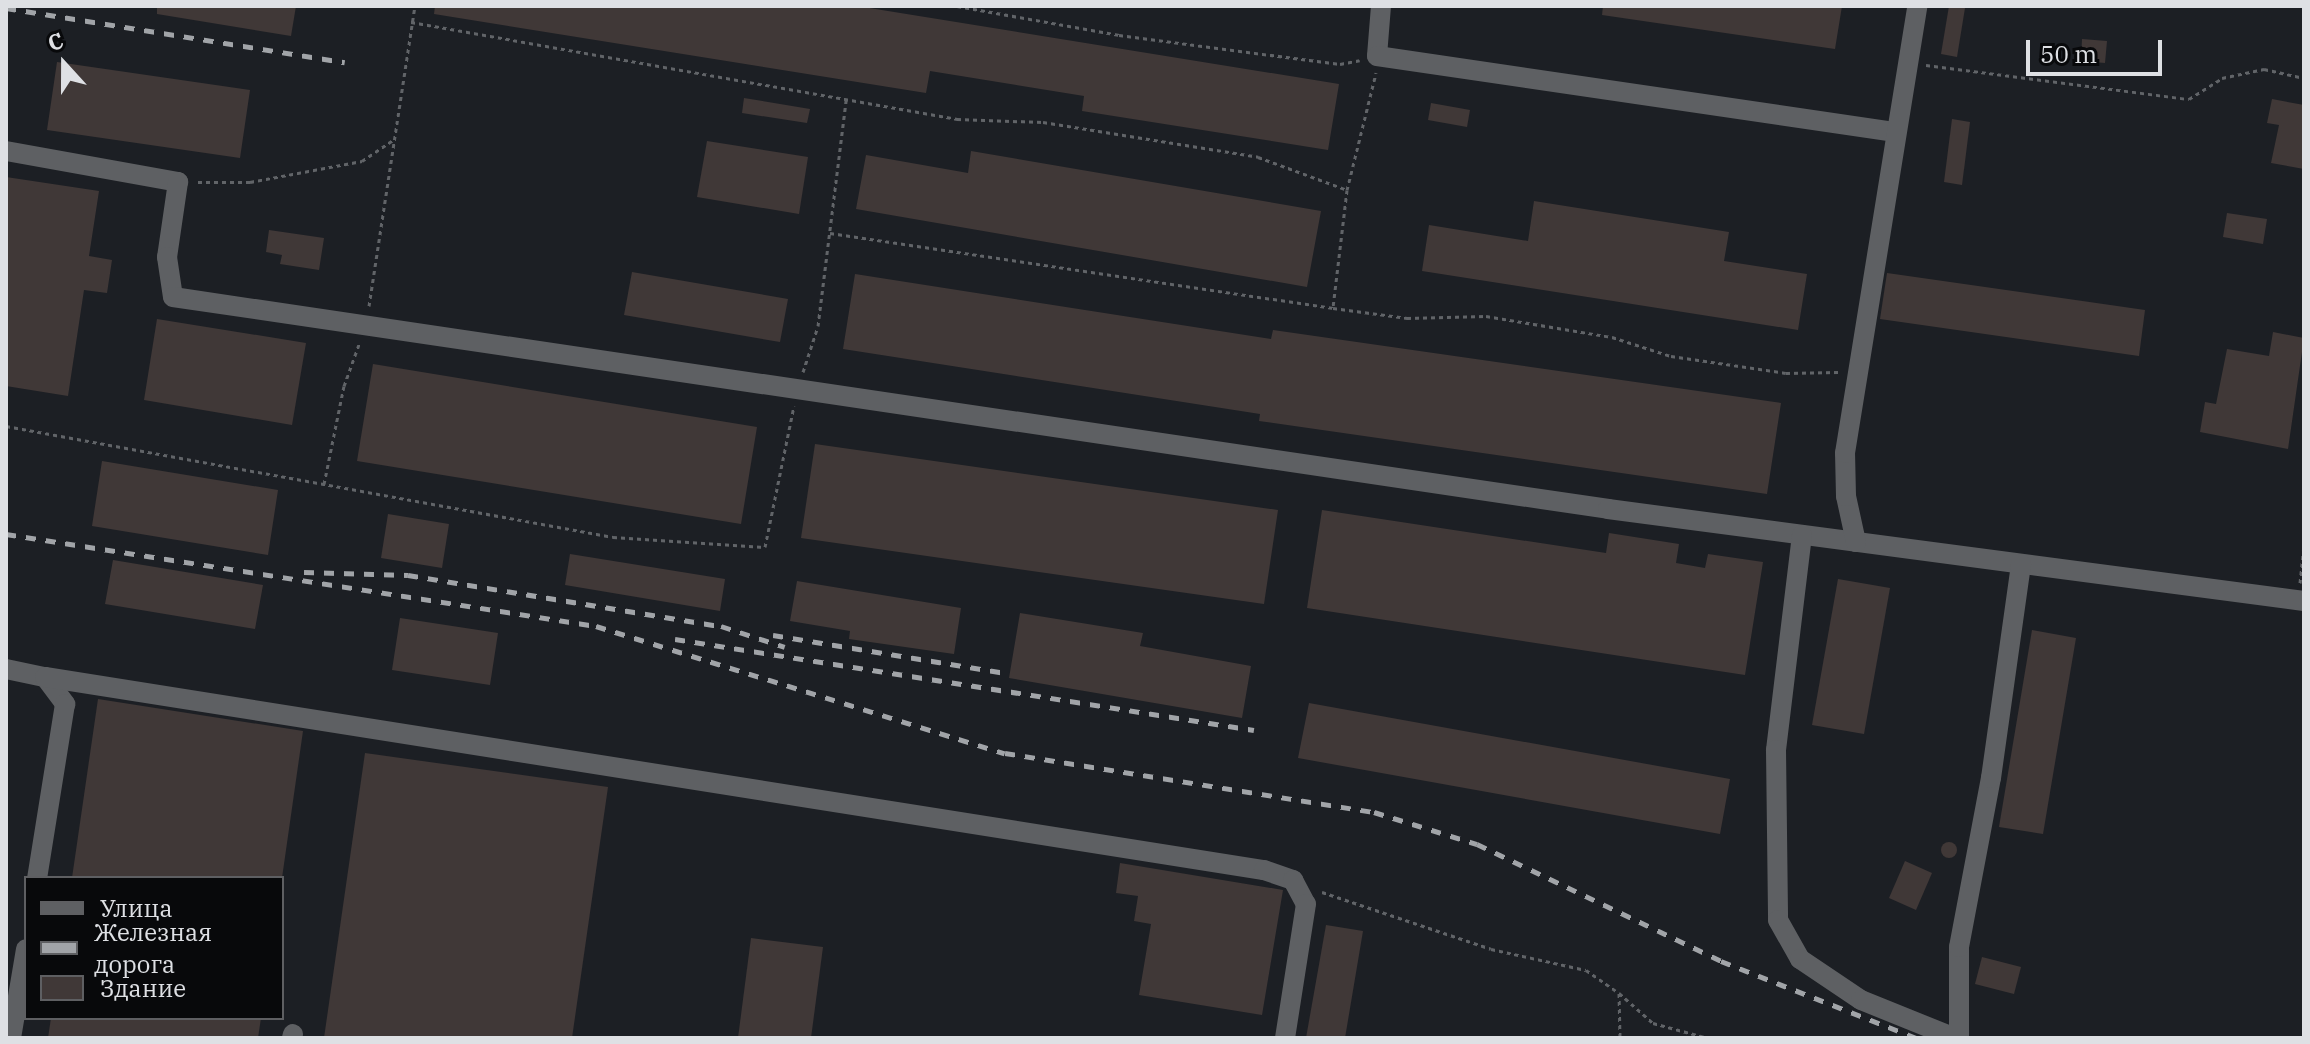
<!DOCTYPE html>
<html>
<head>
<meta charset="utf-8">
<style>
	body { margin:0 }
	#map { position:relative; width:2310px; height:1044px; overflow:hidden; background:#1c1f24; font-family:"IBM Plex Serif",serif }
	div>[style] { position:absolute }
	.building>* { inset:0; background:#403837 }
	.round { border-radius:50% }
	.path>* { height:3px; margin-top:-1.5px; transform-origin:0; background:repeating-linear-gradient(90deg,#616468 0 4px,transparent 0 8px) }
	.minor>* { height:20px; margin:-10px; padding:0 10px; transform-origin:10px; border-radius:10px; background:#5e6063 }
	.rail>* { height:5px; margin-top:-2.5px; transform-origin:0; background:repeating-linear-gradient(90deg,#a1a4a8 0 10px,transparent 0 20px) }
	span { translate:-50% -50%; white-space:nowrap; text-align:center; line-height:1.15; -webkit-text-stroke:7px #08090b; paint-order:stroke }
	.frame { position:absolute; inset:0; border:8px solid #dee0e4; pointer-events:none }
	.legend { position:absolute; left:24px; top:876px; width:260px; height:144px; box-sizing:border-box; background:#08090b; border:2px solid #5e5f62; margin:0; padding:10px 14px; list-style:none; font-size:24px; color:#dee0e4 }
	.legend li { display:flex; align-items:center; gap:16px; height:40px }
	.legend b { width:40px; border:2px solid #5e5f62 }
	.north { position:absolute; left:24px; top:24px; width:80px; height:80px; -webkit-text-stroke:6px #08090b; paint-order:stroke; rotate:339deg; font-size:22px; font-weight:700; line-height:32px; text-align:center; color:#dee0e4 }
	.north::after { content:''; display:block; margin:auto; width:28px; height:36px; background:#dee0e4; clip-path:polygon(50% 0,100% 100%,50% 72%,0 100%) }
	.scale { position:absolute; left:2026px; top:40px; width:136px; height:36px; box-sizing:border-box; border:4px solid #dee0e4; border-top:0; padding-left:10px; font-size:24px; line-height:28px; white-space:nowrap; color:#dee0e4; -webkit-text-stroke:6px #08090b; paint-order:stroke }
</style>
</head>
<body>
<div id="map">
	<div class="building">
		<i style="clip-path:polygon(157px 6px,296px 6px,291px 36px,157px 14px)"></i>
		<i style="clip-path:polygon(435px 6px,857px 6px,1339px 84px,1328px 150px,1082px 111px,1084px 96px,930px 71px,926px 93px,434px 14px)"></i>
		<i style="clip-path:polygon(1603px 6px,1842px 6px,1835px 49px,1602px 15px)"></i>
		<i style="clip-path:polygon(1949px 6px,1965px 8px,1957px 57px,1941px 54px)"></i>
		<i style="clip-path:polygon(2082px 39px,2107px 41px,2105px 63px,2081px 61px)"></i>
		<i style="clip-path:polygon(57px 62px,250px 90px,240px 158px,47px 130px)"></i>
		<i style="clip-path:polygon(744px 98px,810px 109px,807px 123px,742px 113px)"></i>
		<i style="clip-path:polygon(2272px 99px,2304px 105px,2304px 169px,2271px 163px,2279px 125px,2267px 123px)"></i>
		<i style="clip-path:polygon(1431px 103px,1470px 110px,1467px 127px,1428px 120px)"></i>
		<i style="clip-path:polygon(1952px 119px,1970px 122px,1962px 185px,1944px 182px)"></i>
		<i style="clip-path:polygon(707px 141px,808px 157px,799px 214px,697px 197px)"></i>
		<i style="clip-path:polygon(971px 151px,1321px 211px,1307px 287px,856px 209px,866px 155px,968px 173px)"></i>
		<i style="clip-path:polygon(6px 177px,99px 191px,89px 256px,112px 260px,107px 293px,84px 290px,68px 396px,6px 386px)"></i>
		<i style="clip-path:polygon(1534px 201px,1729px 232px,1724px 261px,1807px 274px,1798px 330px,1422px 271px,1429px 225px,1528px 241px)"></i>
		<i style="clip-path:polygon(2227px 213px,2267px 219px,2263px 244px,2223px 237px)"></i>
		<i style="clip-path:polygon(269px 230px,324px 238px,319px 270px,280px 264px,282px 255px,266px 252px)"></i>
		<i style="clip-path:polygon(632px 272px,788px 299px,780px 342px,624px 315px)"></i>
		<i style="clip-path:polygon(1887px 273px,2145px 310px,2139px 356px,1880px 319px)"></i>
		<i style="clip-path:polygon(855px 274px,1271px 339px,1273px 330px,1781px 403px,1767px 494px,1259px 421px,1260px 414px,843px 349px)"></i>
		<i style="clip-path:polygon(157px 319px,306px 343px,292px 425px,144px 400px)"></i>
		<i style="clip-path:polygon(2273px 332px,2304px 338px,2288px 449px,2200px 432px,2205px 402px,2216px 404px,2227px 349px,2269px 356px)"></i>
		<i style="clip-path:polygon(373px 364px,757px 427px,741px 524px,357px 461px)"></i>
		<i style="clip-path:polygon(815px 444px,1278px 510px,1264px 604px,801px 538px)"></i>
		<i style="clip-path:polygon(102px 461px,278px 490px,268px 555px,92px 526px)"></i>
		<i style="clip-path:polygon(1322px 510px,1606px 553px,1609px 533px,1679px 544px,1676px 563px,1705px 568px,1708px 554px,1763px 562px,1745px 675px,1307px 608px)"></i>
		<i style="clip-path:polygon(388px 514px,449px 524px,442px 568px,381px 558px)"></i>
		<i style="clip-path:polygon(570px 554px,725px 579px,720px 611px,565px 585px)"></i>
		<i style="clip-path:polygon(113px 560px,263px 585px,255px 629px,105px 604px)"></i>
		<i style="clip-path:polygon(1838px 579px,1890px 588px,1864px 734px,1812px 725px)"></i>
		<i style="clip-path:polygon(797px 581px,961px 608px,954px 654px,849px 639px,850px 631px,790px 621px)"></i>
		<i style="clip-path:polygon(1020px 613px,1143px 633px,1140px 646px,1251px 666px,1242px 718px,1009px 678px)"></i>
		<i style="clip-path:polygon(400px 618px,498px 633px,490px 685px,392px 670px)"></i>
		<i style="clip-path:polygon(2032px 630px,2076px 638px,2043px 834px,1999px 827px)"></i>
		<i style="clip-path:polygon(98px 699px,303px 731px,282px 878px,72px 878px)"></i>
		<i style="clip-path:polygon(1309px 703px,1730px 779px,1720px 834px,1298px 758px)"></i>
		<i style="clip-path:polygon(365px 753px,608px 787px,572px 1038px,324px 1038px)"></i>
		<i class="round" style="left:1941px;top:842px;width:16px;height:16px"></i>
		<i style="clip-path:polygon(1905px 861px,1932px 873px,1916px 910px,1889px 898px)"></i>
		<i style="clip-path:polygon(1120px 863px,1283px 890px,1262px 1015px,1139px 995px,1151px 924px,1134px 921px,1138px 896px,1116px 893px)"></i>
		<i style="clip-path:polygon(1326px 925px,1363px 931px,1345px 1038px,1306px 1038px)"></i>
		<i style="clip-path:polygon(751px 938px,823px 947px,811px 1038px,738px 1038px)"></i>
		<i style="clip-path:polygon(1982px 957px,2021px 967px,2014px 994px,1975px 984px)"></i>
		<i style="clip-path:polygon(51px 1018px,261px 1018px,258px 1038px,48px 1038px)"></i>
	</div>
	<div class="path">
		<i style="left:957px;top:6px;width:165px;rotate:10.1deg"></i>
		<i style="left:1119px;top:35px;width:223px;rotate:7.5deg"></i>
		<i style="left:1340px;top:64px;width:20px;rotate:-11deg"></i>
		<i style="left:411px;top:22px;width:555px;rotate:10.07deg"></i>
		<i style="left:957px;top:119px;width:86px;rotate:2deg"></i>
		<i style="left:1043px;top:122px;width:218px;rotate:9.2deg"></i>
		<i style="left:1258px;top:157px;width:95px;rotate:20.3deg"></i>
		<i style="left:1347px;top:190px;width:119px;rotate:96.8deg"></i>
		<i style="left:1333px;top:308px;width:75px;rotate:7.7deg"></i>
		<i style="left:1407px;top:318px;width:79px;rotate:-1.5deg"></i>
		<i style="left:1486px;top:316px;width:128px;rotate:9.5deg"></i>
		<i style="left:1612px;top:337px;width:62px;rotate:17.9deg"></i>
		<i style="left:1671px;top:356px;width:116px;rotate:8.4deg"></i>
		<i style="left:1786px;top:373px;width:52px;rotate:-1.1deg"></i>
		<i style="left:1926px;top:65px;width:265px;rotate:7.4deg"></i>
		<i style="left:2189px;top:99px;width:39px;rotate:-32deg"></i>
		<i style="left:2222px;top:78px;width:43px;rotate:-12.1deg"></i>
		<i style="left:2264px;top:69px;width:41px;rotate:12.7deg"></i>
		<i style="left:198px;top:182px;width:52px"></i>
		<i style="left:250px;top:182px;width:114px;rotate:-10.6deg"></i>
		<i style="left:362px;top:161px;width:37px;rotate:-34deg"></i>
		<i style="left:1347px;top:190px;width:121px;rotate:-76.1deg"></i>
		<i style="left:830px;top:233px;width:509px;rotate:8.48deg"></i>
		<i style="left:369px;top:306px;width:304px;rotate:-81.3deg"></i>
		<i style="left:803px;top:372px;width:48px;rotate:-71.9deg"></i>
		<i style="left:818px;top:326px;width:228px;rotate:-82.9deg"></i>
		<i style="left:6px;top:426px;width:617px;rotate:10.36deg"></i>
		<i style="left:613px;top:537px;width:152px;rotate:3.8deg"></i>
		<i style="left:765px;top:547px;width:144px;rotate:-78.4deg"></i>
		<i style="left:324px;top:484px;width:100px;rotate:-78.5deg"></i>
		<i style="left:344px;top:386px;width:45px;rotate:-70.3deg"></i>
		<i style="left:2300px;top:583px;width:38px;rotate:-84deg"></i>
		<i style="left:1322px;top:892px;width:178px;rotate:18.6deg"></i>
		<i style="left:1491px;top:949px;width:97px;rotate:12.5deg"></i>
		<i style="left:1586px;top:970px;width:40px;rotate:34.9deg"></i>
		<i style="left:1619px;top:993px;width:45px;rotate:88.7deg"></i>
		<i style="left:1619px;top:993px;width:45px;rotate:41.4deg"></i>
		<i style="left:1653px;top:1023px;width:57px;rotate:15.3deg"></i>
	</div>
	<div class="minor">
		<i style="left:1381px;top:6px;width:50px;rotate:94.6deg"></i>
		<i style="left:1377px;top:56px;width:524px;rotate:8.35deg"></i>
		<i style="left:6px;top:151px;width:175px;rotate:10.2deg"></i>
		<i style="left:178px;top:182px;width:76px;rotate:98.3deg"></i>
		<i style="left:167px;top:257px;width:40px;rotate:81.5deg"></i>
		<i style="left:173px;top:297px;width:1451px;rotate:8.4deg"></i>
		<i style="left:1608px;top:509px;width:702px;rotate:7.53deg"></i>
		<i style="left:1802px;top:535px;width:217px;rotate:96.9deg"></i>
		<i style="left:1776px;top:750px;width:170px;rotate:89.3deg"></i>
		<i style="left:1778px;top:920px;width:45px;rotate:60.6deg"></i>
		<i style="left:1800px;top:959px;width:73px;rotate:33.9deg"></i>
		<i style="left:1861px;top:1000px;width:101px;rotate:22deg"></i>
		<i style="left:1856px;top:542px;width:47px;rotate:-102.3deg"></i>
		<i style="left:1846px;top:496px;width:43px;rotate:-91.3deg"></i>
		<i style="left:1845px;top:453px;width:453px;rotate:-80.8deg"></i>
		<i style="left:6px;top:669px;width:40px;rotate:12deg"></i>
		<i style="left:45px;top:677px;width:34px;rotate:53deg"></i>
		<i style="left:65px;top:704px;width:176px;rotate:99.1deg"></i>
		<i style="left:45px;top:677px;width:1234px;rotate:9deg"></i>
		<i style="left:1264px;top:870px;width:31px;rotate:19deg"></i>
		<i style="left:1293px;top:880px;width:27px;rotate:62deg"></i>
		<i style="left:1306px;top:904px;width:136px;rotate:98.9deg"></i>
		<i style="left:11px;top:1038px;width:90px;rotate:-80.4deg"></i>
		<i style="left:292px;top:1038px;width:4px;rotate:-76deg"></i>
		<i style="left:1959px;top:1038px;width:91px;rotate:-90deg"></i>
		<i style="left:1959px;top:947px;width:172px;rotate:-79.3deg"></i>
		<i style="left:1991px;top:778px;width:216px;rotate:-82deg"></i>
	</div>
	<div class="rail">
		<i style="left:6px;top:8px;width:343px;rotate:9.1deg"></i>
		<i style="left:6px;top:534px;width:597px;rotate:8.86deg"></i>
		<i style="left:596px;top:626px;width:428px;rotate:17.3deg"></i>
		<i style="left:1005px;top:753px;width:374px;rotate:9.1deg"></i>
		<i style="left:1374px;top:812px;width:108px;rotate:17.3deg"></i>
		<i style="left:1477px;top:844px;width:271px;rotate:25.6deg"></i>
		<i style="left:1721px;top:961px;width:210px;rotate:21.5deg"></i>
		<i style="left:304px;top:572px;width:104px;rotate:1.7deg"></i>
		<i style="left:408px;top:575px;width:317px;rotate:9.3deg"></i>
		<i style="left:721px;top:626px;width:67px;rotate:18.2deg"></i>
		<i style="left:773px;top:635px;width:234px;rotate:9.3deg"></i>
		<i style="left:675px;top:639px;width:586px;rotate:8.93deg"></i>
	</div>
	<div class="frame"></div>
	<ul class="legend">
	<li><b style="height:10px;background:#5e6063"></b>Улица</li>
	<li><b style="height:10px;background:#a1a4a8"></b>Железная дорога</li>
	<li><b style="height:22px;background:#403837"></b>Здание</li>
	</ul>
	<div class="north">С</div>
	<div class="scale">50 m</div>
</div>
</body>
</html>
